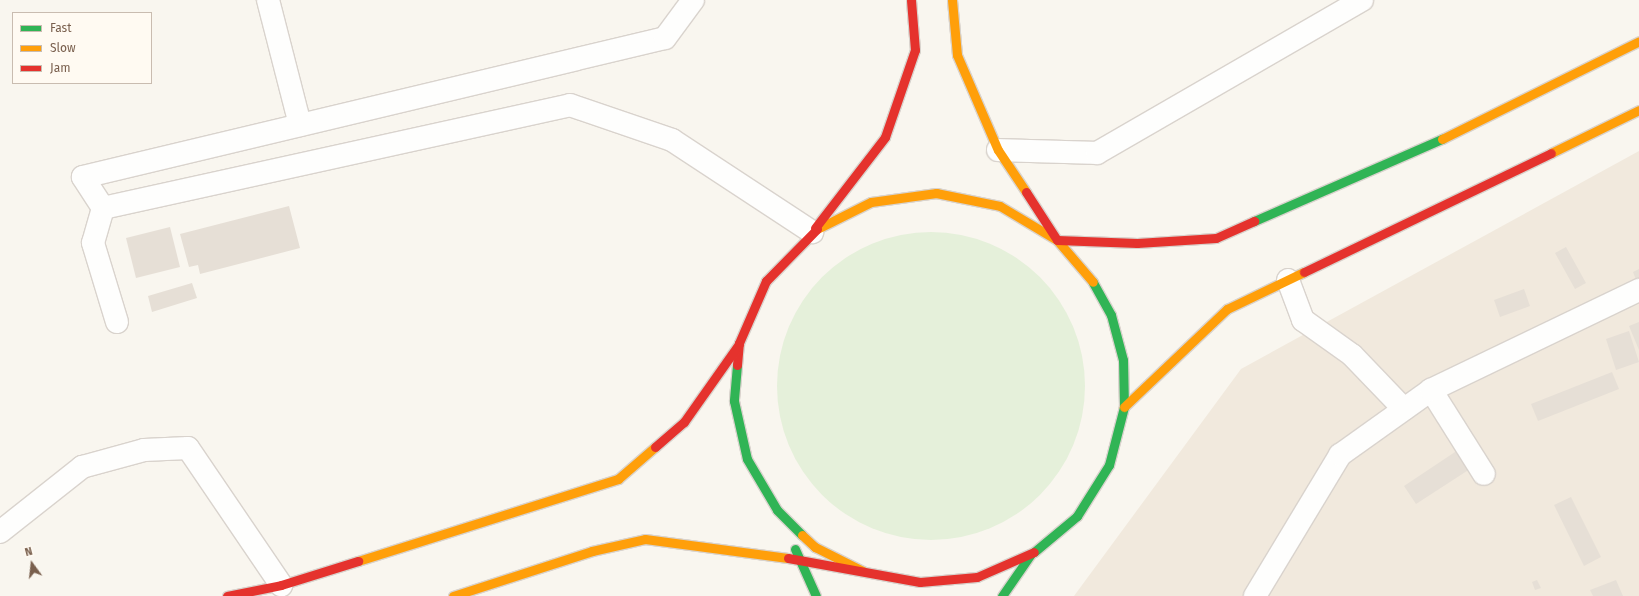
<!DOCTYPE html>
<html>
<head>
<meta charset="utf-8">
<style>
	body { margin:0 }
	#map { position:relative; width:1639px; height:596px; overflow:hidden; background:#f9f6ef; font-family:"Fira Sans",sans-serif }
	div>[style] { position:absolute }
	.residential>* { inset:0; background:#f1e9dd }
	.green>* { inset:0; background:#e5f0da }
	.round { border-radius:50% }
	.building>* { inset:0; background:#e6dfd6 }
	.roads { filter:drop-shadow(1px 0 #d9d3cd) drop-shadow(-1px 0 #d9d3cd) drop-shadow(0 1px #d9d3cd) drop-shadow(0 -1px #d9d3cd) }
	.street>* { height:22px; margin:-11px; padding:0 11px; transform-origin:11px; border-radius:11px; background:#fefefd }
	.fast>* { height:9px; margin:-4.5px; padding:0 4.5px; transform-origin:4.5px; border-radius:4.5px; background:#30b455 }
	.slow>* { height:9px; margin:-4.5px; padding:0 4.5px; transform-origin:4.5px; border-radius:4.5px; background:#ff9f0a }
	.jam>* { height:9px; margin:-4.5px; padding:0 4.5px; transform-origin:4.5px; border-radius:4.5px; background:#e5322d }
	span { translate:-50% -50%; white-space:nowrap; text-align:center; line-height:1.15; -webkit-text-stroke:3px #fffaf2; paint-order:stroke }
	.legend { position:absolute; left:12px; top:12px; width:140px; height:72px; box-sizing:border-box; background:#fffaf2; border:1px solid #c9bcb0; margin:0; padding:5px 7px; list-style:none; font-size:12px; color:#795f4d }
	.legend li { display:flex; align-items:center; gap:8px; height:20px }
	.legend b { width:20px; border:1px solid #c9bcb0 }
	.north { position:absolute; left:12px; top:544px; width:40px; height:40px; -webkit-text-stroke:3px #fffaf2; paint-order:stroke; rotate:345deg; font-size:11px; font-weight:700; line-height:16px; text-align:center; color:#795f4d }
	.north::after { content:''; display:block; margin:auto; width:14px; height:18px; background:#795f4d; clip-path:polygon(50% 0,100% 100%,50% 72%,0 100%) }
</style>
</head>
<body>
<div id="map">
	<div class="residential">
		<i style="clip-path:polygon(1639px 151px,1639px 596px,1074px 596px,1241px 369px)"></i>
	</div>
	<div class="green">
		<i class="round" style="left:777px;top:232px;width:308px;height:308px"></i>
	</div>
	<div class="building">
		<i style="clip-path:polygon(289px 206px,300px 248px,200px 274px,198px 265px,189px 267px,180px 234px)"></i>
		<i style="clip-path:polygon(170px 227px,180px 267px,136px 278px,126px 238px)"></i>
		<i style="clip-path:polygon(1566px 247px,1586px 283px,1575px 289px,1555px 253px)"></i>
		<i style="clip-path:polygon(1639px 269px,1639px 284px,1638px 285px,1633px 272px)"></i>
		<i style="clip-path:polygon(192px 283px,197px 298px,152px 312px,148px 296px)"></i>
		<i style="clip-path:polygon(1524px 289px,1530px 306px,1500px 317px,1494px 300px)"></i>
		<i style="clip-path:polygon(1639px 322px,1639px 350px,1629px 326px)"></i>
		<i style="clip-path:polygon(1629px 331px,1639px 362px,1616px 370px,1606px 339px)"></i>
		<i style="clip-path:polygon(1612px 372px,1619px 389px,1538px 421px,1531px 404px)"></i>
		<i style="clip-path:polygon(1458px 450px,1470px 469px,1416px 504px,1404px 486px)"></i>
		<i style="clip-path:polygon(1571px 497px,1601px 557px,1584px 566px,1554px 505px)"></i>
		<i style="clip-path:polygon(1537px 580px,1541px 588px,1535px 590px,1532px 582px)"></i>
		<i style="clip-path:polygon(1616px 580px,1623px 596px,1593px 596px,1590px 590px)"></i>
	</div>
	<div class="roads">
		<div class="street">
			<i style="left:268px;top:0;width:129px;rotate:75.6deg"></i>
			<i style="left:998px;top:150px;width:99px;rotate:1.7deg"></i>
			<i style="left:1097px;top:153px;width:306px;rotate:-30deg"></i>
			<i style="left:103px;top:208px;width:37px;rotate:-123deg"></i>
			<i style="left:83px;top:177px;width:598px;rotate:-13.43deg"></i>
			<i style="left:665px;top:38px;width:47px;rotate:-53.6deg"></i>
			<i style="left:1288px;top:280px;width:43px;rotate:69.4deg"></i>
			<i style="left:1303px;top:320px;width:60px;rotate:35.5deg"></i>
			<i style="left:1352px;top:355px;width:75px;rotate:46.1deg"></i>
			<i style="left:117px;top:322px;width:83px;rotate:-106.9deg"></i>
			<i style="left:93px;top:243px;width:36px;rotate:-74deg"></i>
			<i style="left:103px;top:208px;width:478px;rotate:-12.4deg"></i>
			<i style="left:570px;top:105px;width:108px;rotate:18.9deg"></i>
			<i style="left:672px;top:140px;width:168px;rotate:33.3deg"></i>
			<i style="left:1431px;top:390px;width:99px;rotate:57.8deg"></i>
			<i style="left:0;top:532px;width:105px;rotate:-38.4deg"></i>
			<i style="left:82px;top:467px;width:64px;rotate:-15.3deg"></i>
			<i style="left:144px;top:450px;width:44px;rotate:-2.6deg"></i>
			<i style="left:188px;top:448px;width:166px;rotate:55.8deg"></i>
			<i style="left:1255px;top:596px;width:165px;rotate:-58.9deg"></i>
			<i style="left:1340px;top:455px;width:112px;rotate:-35.5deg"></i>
			<i style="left:1431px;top:390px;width:231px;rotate:-25.7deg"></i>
		</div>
		<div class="fast">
			<i style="left:1254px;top:221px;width:205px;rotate:-23.6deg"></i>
			<i style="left:737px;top:365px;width:36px;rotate:95deg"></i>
			<i style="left:734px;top:401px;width:59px;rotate:77.4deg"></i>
			<i style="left:747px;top:459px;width:59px;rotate:59.5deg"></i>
			<i style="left:777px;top:510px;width:35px;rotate:45deg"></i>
			<i style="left:795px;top:549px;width:51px;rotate:65.9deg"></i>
			<i style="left:1034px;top:552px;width:56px;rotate:-39.9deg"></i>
			<i style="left:1077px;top:516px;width:60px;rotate:-57.9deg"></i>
			<i style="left:1109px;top:465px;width:60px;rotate:-75.5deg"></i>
			<i style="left:1124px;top:407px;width:47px;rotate:-91.2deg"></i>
			<i style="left:1123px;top:360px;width:47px;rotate:-104.9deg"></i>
			<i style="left:1111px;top:315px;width:38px;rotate:-119deg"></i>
			<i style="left:1002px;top:596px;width:51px;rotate:-55.4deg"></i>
		</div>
		<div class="slow">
			<i style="left:952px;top:0;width:55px;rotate:84.8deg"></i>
			<i style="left:957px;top:55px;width:103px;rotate:66.7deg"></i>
			<i style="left:998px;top:150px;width:50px;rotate:56.3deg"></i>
			<i style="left:1442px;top:139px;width:220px;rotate:-26.4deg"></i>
			<i style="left:1551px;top:153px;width:98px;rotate:-26deg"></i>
			<i style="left:817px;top:229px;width:60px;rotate:-26.6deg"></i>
			<i style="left:871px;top:202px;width:66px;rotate:-7.9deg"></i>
			<i style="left:936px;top:193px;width:65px;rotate:11.5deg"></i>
			<i style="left:1000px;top:206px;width:66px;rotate:30.8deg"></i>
			<i style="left:1057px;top:240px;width:55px;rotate:49.4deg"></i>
			<i style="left:1124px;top:407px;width:142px;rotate:-43.6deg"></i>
			<i style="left:1227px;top:309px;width:85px;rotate:-25.7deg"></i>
			<i style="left:802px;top:535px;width:18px;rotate:43deg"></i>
			<i style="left:815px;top:547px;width:54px;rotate:26.6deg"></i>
			<i style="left:358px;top:561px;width:273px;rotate:-17.5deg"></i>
			<i style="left:618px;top:479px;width:49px;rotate:-40.9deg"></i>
			<i style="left:453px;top:596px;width:146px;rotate:-17.9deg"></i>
			<i style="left:592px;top:551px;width:54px;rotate:-12.8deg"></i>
			<i style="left:645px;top:539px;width:144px;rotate:7.6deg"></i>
		</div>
		<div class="jam">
			<i style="left:1026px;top:192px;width:57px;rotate:57.1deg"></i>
			<i style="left:1057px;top:240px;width:80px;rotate:2.1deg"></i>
			<i style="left:1137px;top:243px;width:79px;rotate:-3.6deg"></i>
			<i style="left:1216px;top:238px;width:42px;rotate:-24.1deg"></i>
			<i style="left:815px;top:228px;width:115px;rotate:-52.4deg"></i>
			<i style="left:885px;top:137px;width:92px;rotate:-71deg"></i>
			<i style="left:915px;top:50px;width:50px;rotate:-94.6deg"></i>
			<i style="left:1304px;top:272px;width:274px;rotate:-25.7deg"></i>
			<i style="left:737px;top:365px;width:22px;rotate:-85deg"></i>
			<i style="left:739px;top:343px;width:68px;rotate:-66.5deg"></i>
			<i style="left:766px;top:281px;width:73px;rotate:-45.6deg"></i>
			<i style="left:655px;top:447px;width:38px;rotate:-41deg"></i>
			<i style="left:684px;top:422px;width:95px;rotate:-54.8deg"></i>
			<i style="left:788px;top:558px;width:134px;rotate:10.3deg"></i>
			<i style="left:920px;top:582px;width:57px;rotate:-5deg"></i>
			<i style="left:977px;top:577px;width:62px;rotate:-23.7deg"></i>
			<i style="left:227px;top:596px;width:55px;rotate:-11.5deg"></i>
			<i style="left:281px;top:585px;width:81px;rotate:-17.3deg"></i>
		</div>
	</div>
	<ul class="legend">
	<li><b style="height:5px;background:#30b455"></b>Fast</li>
	<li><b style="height:5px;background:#ff9f0a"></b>Slow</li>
	<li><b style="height:5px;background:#e5322d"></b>Jam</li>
	</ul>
	<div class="north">N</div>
</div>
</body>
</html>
